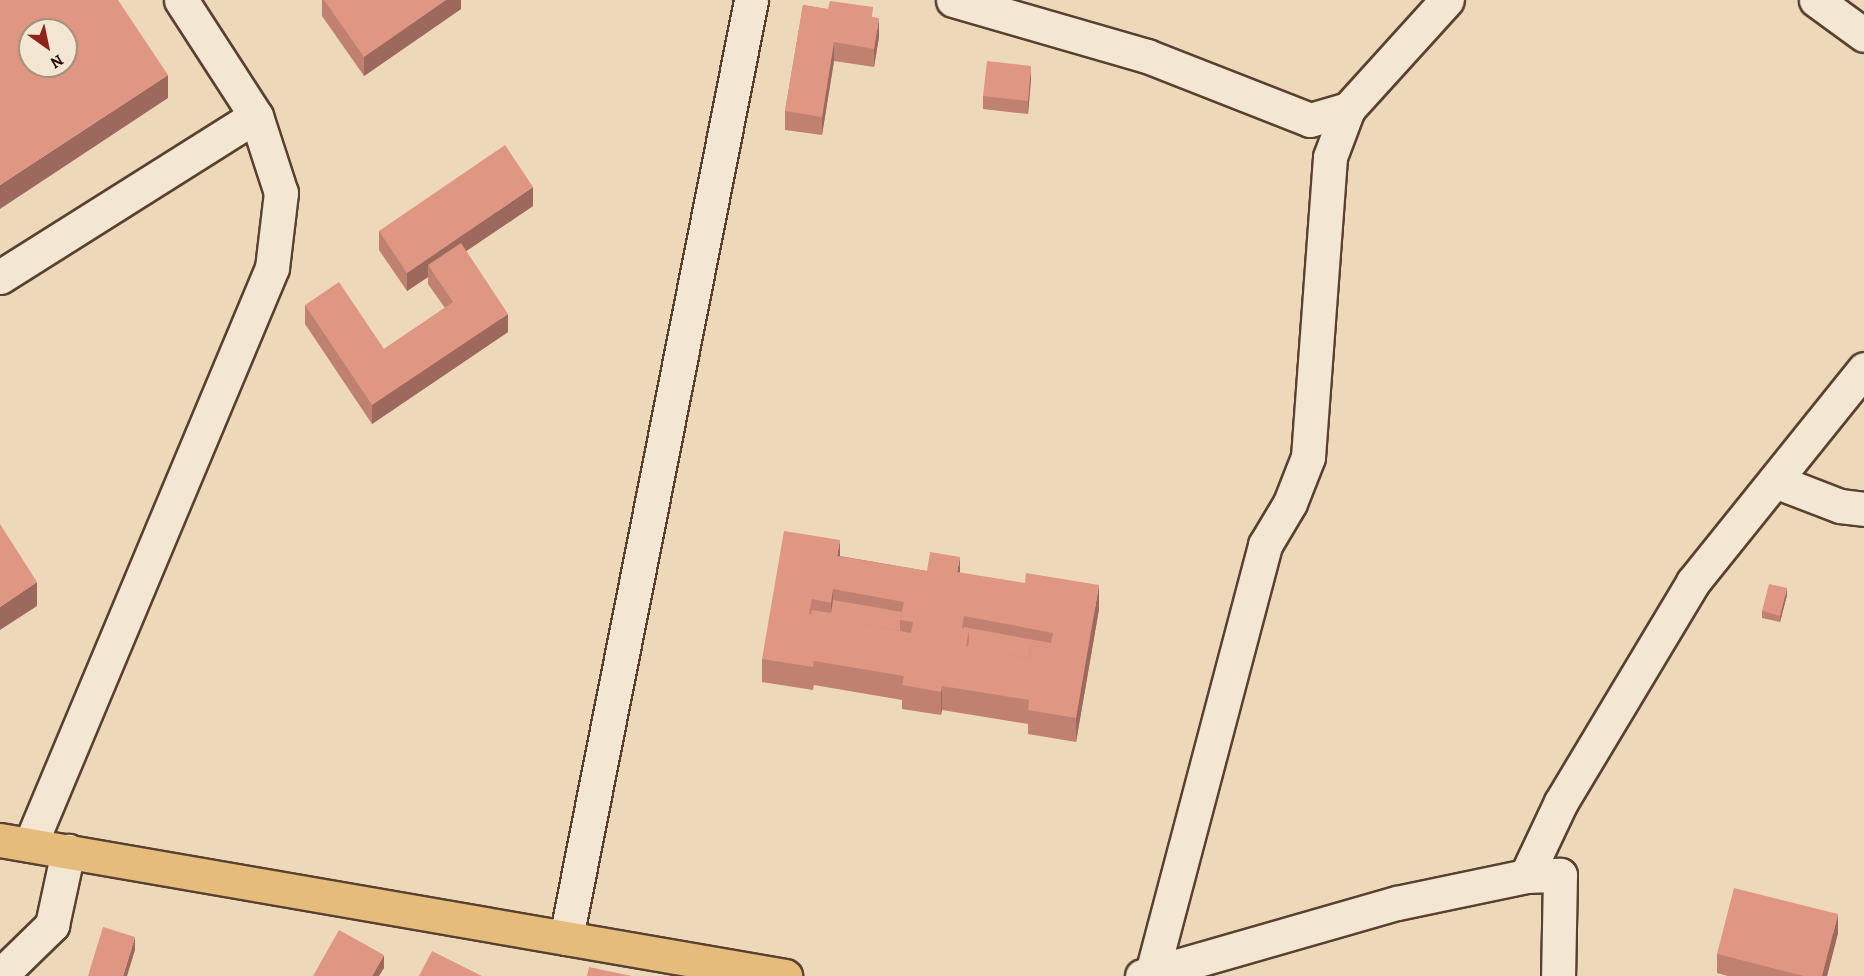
<!DOCTYPE html>
<html>
<head>
<meta charset="utf-8">
<style>
	body { margin:0 }
	#map { position:relative; width:1864px; height:976px; overflow:hidden; background:#edd9b9; font-family:Alegreya,serif }
	div>[style] { position:absolute }
	.roads { filter:drop-shadow(2px 0 #594130) drop-shadow(-2px 0 #594130) drop-shadow(0 2px #594130) drop-shadow(0 -2px #594130) }
	.minor>* { height:33px; margin:-16.5px; padding:0 16.5px; transform-origin:16.5px; border-radius:16.5px; background:#f3e6d2 }
	.major>* { height:33px; margin:-16.5px; padding:0 16.5px; transform-origin:16.5px; border-radius:16.5px; background:#e6bc7c }
	.wall>* { inset:0; background:#c08171 }
	.shaded-wall>* { inset:0; background:#9c695c }
	.building>* { inset:0; background:#df9683 }
	span { translate:-50% -50%; white-space:nowrap; text-align:center; line-height:1.15; -webkit-text-stroke:4.5px #f3e6d2; paint-order:stroke }
	.north { position:absolute; left:18px; top:18px; width:60px; height:60px; box-sizing:border-box; background:#f3e6d2; border:2px solid #a2907f; border-radius:50%; rotate:147deg; font-size:16px; font-weight:700; line-height:24px; text-align:center; color:#280e02 }
	.north::after { content:''; display:block; margin:auto; width:21px; height:27px; background:#8f2418; clip-path:polygon(50% 0,100% 100%,50% 72%,0 100%) }
</style>
</head>
<body>
<div id="map">
	<div class="roads">
		<div class="minor">
			<i style="left:953px;top:0;width:202px;rotate:16.1deg"></i>
			<i style="left:1147px;top:56px;width:175px;rotate:21.4deg"></i>
			<i style="left:1310px;top:120px;width:40px;rotate:-16deg"></i>
			<i style="left:1816px;top:0;width:59px;rotate:36.1deg"></i>
			<i style="left:0;top:277px;width:302px;rotate:-32.2deg"></i>
			<i style="left:1775px;top:481px;width:70px;rotate:21deg"></i>
			<i style="left:1840px;top:506px;width:24px;rotate:7deg"></i>
			<i style="left:30px;top:845px;width:626px;rotate:-67.25deg"></i>
			<i style="left:272px;top:268px;width:76px;rotate:-83.2deg"></i>
			<i style="left:281px;top:193px;width:81px;rotate:-108deg"></i>
			<i style="left:256px;top:116px;width:138px;rotate:-122.9deg"></i>
			<i style="left:1526px;top:876px;width:34px;rotate:-2deg"></i>
			<i style="left:1560px;top:875px;width:101px;rotate:91.1deg"></i>
			<i style="left:566px;top:938px;width:956px;rotate:-78.84deg"></i>
			<i style="left:1152px;top:973px;width:443px;rotate:-75.2deg"></i>
			<i style="left:1265px;top:545px;width:49px;rotate:-59.2deg"></i>
			<i style="left:1290px;top:503px;width:49px;rotate:-68.6deg"></i>
			<i style="left:1308px;top:457px;width:301px;rotate:-85.8deg"></i>
			<i style="left:1330px;top:157px;width:51px;rotate:-69.4deg"></i>
			<i style="left:1348px;top:109px;width:147px;rotate:-47.8deg"></i>
			<i style="left:6px;top:976px;width:8px;rotate:-76deg"></i>
			<i style="left:8px;top:968px;width:62px;rotate:-44.3deg"></i>
			<i style="left:52px;top:925px;width:76px;rotate:-77.8deg"></i>
			<i style="left:1142px;top:976px;width:265px;rotate:-16deg"></i>
			<i style="left:1397px;top:903px;width:132px;rotate:-11.8deg"></i>
			<i style="left:1526px;top:876px;width:82px;rotate:-64.7deg"></i>
			<i style="left:1561px;top:802px;width:257px;rotate:-59deg"></i>
			<i style="left:1693px;top:582px;width:273px;rotate:-51.2deg"></i>
		</div>
		<div class="major">
			<i style="left:0;top:840px;width:797px;rotate:9.83deg"></i>
		</div>
	</div>
	<div class="wall">
		<i style="clip-path:polygon(322px 0,461px 0,461px 9px,364px 76px,322px 16px)"></i>
		<i style="clip-path:polygon(803px 5px,873px 17px,879px 37px,874px 67px,834px 61px,822px 135px,785px 130px,785px 111px)"></i>
		<i style="clip-path:polygon(1031px 79px,1028px 114px,983px 109px,983px 96px)"></i>
		<i style="clip-path:polygon(533px 206px,466px 251px,508px 332px,372px 424px,305px 324px,305px 305px,384px 349px,445px 308px,428px 284px,428px 277px,407px 291px,379px 250px,379px 231px)"></i>
		<i style="clip-path:polygon(840px 556px,927px 571px,960px 573px,1099px 609px,1076px 742px,1028px 734px,1028px 724px,942px 710px,941px 715px,902px 709px,902px 700px,814px 685px,813px 690px,762px 682px,762px 659px)"></i>
		<i style="clip-path:polygon(1787px 595px,1780px 622px,1762px 618px,1762px 611px)"></i>
		<i style="clip-path:polygon(1838px 933px,1827px 976px,1728px 976px,1717px 973px,1717px 954px)"></i>
	</div>
	<div class="shaded-wall">
		<i style="clip-path:polygon(446px 0,461px 0,461px 9px,364px 76px,364px 57px)"></i>
		<i style="clip-path:polygon(879px 18px,879px 37px,874px 67px,874px 49px)"></i>
		<i style="clip-path:polygon(834px 42px,834px 61px,822px 135px,822px 117px)"></i>
		<i style="clip-path:polygon(1031px 66px,1031px 79px,1028px 114px,1028px 101px)"></i>
		<i style="clip-path:polygon(168px 75px,168px 98px,0 209px,0 185px)"></i>
		<i style="clip-path:polygon(533px 187px,533px 206px,434px 273px,428px 265px,428px 277px,407px 291px,407px 273px)"></i>
		<i style="clip-path:polygon(508px 314px,508px 332px,372px 424px,372px 405px)"></i>
		<i style="clip-path:polygon(840px 540px,840px 564px,837px 556px)"></i>
		<i style="clip-path:polygon(960px 557px,960px 581px,957px 572px)"></i>
		<i style="clip-path:polygon(37px 582px,37px 606px,0 630px,0 607px)"></i>
		<i style="clip-path:polygon(1099px 585px,1099px 609px,1076px 742px,1076px 718px)"></i>
		<i style="clip-path:polygon(1787px 588px,1787px 595px,1780px 622px,1780px 616px)"></i>
		<i style="clip-path:polygon(833px 589px,833px 613px,831px 626px,831px 603px)"></i>
		<i style="clip-path:polygon(942px 686px,942px 710px,941px 715px,941px 692px)"></i>
		<i style="clip-path:polygon(1838px 914px,1838px 933px,1827px 976px,1822px 976px)"></i>
		<i style="clip-path:polygon(135px 937px,135px 950px,127px 976px,123px 976px)"></i>
		<i style="clip-path:polygon(384px 955px,384px 968px,379px 976px,372px 976px)"></i>
	</div>
	<div class="building">
		<i style="clip-path:polygon(evenodd,0 0,118px 0,168px 75px,0 185px,0 0,30px 30px,66px 30px,66px 66px,30px 66px,30px 30px)"></i>
		<i style="clip-path:polygon(324px 0,446px 0,364px 57px)"></i>
		<i style="clip-path:polygon(830px 1px,873px 7px,872px 17px,879px 18px,874px 49px,834px 42px,822px 117px,785px 111px,803px 5px,828px 9px)"></i>
		<i style="clip-path:polygon(987px 61px,1031px 66px,1028px 101px,983px 96px)"></i>
		<i style="clip-path:polygon(505px 145px,533px 187px,407px 273px,379px 231px)"></i>
		<i style="clip-path:polygon(461px 243px,508px 314px,372px 405px,305px 305px,339px 282px,384px 349px,453px 302px,428px 265px)"></i>
		<i style="clip-path:polygon(0 524px,37px 582px,0 607px)"></i>
		<i style="clip-path:polygon(evenodd,784px 531px,840px 540px,837px 556px,927px 571px,930px 552px,960px 557px,957px 572px,1025px 583px,1026px 573px,1099px 585px,1076px 718px,1028px 710px,1029px 700px,942px 686px,941px 692px,902px 685px,904px 676px,814px 661px,813px 667px,762px 659px,784px 531px,833px 589px,904px 602px,900px 620px,913px 622px,911px 633px,809px 614px,812px 599px,831px 603px,833px 589px,784px 531px,964px 616px,1053px 633px,1050px 648px,1031px 645px,1029px 658px,966px 646px,969px 630px,962px 628px,964px 616px)"></i>
		<i style="clip-path:polygon(1769px 584px,1787px 588px,1780px 616px,1762px 611px)"></i>
		<i style="clip-path:polygon(833px 600px,902px 612px,900px 620px,900px 631px,811px 615px,812px 610px,831px 613px)"></i>
		<i style="clip-path:polygon(964px 627px,1051px 643px,1050px 648px,1031px 645px,1029px 658px,968px 647px,969px 640px,969px 630px,964px 629px)"></i>
		<i style="clip-path:polygon(1734px 888px,1838px 914px,1822px 976px,1804px 976px,1717px 954px)"></i>
		<i style="clip-path:polygon(103px 927px,135px 937px,123px 976px,88px 976px)"></i>
		<i style="clip-path:polygon(339px 930px,384px 955px,372px 976px,313px 976px)"></i>
		<i style="clip-path:polygon(432px 951px,482px 976px,419px 976px)"></i>
		<i style="clip-path:polygon(589px 967px,632px 976px,587px 976px)"></i>
	</div>
	<div class="north">N</div>
</div>
</body>
</html>
